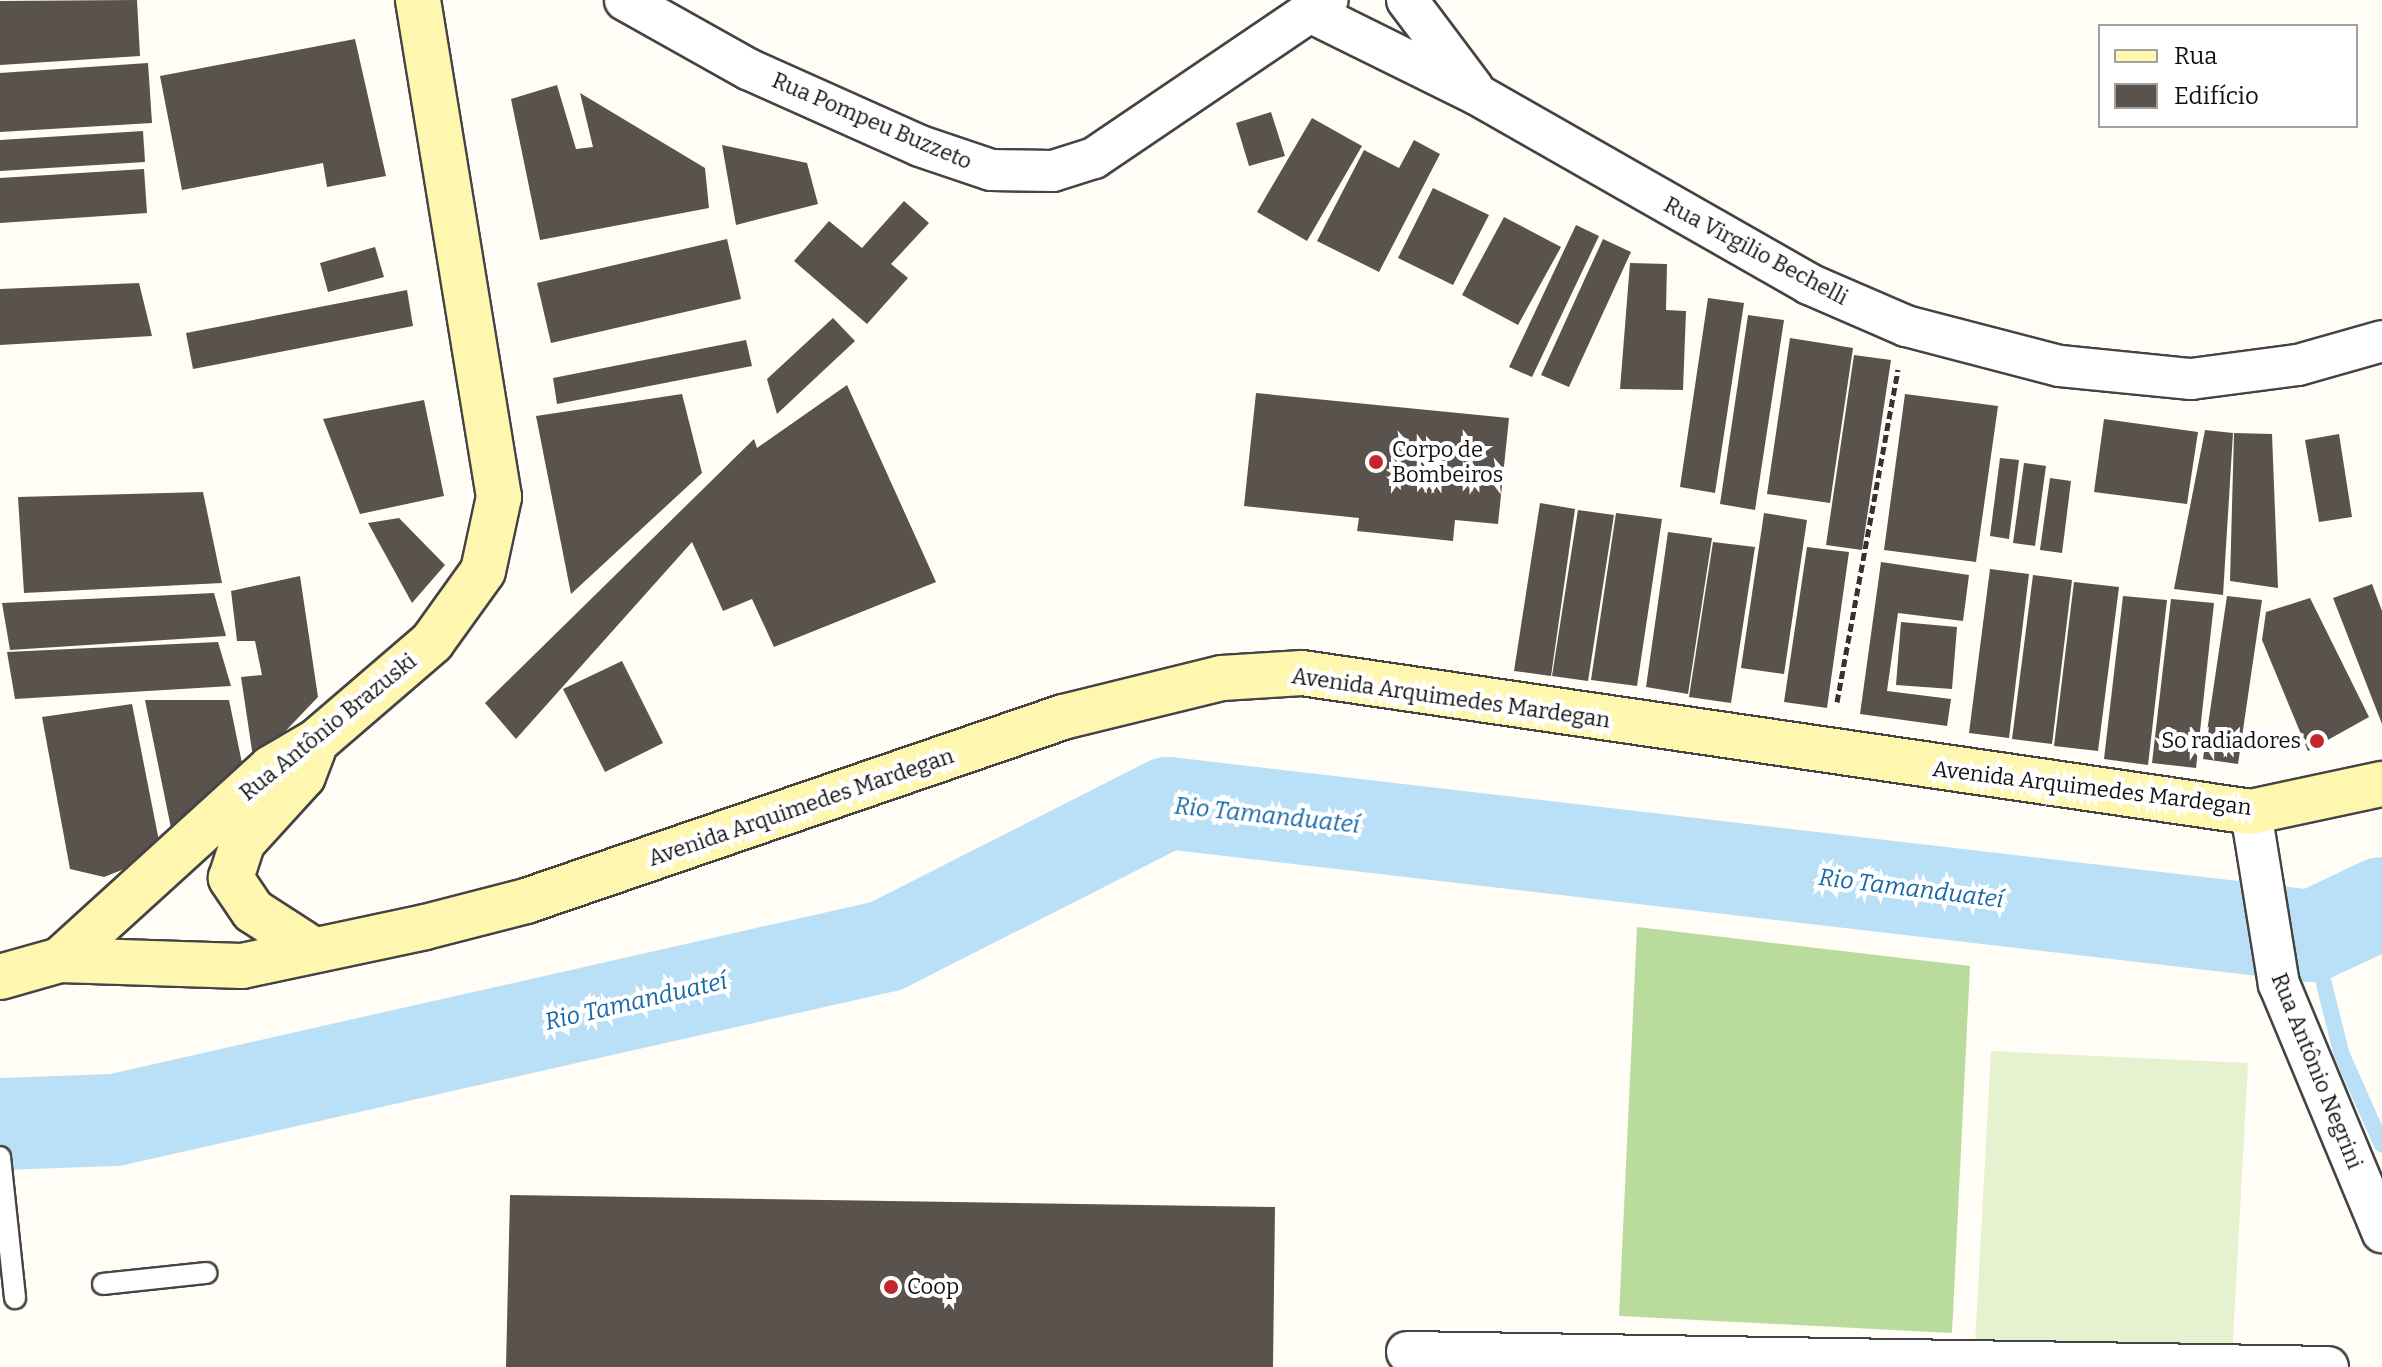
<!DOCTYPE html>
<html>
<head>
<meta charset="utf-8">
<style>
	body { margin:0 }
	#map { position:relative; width:2382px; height:1367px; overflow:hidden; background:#fffdf5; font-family:Bitter,serif }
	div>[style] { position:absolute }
	.forest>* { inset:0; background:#b9dc9c }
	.pitch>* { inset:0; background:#e6f2cf }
	.stream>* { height:16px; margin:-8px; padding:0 8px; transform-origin:8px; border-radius:8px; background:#b9e0f7 }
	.river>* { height:92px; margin:-46px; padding:0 46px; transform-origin:46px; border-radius:46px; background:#b9e0f7 }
	.building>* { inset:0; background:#5a524d }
	.path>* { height:5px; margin-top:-2.5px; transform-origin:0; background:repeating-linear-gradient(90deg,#333 0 8px,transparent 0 12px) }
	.roads { filter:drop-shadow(2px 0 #444) drop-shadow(-2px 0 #444) drop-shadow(0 2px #444) drop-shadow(0 -2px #444) }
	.lane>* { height:20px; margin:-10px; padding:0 10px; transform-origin:10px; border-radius:10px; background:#fff }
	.street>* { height:40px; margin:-20px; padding:0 20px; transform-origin:20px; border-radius:20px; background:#fff }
	.secondary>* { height:44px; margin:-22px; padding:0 22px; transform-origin:22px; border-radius:22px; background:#fff6b0 }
	.dots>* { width:22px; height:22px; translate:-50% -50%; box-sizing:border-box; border:4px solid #fff; border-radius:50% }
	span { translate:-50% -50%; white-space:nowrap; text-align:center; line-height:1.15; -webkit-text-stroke:8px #fff; paint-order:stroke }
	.street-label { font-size:22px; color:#111 }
	.poi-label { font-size:22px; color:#111 }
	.left { translate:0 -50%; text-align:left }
	.right { translate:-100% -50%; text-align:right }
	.water-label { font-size:24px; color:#1768a6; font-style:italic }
	.legend { position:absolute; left:2098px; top:24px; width:260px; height:104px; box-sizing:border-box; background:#fff; border:2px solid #a0a0a0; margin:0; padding:10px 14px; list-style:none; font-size:24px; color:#111 }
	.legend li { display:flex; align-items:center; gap:16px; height:40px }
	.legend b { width:40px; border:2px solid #a0a0a0 }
</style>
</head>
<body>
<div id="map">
	<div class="forest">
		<i style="clip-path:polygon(1637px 927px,1970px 966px,1952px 1333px,1619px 1316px)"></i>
	</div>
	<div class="pitch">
		<i style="clip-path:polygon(1991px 1051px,2248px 1063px,2232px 1358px,1975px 1345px)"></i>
	</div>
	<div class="stream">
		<i style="left:2312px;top:936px;width:123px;rotate:75.9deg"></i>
		<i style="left:2342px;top:1055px;width:98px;rotate:66deg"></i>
	</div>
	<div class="river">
		<i style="left:0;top:1124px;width:115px;rotate:-2deg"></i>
		<i style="left:115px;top:1120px;width:790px;rotate:-12.72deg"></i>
		<i style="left:886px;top:946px;width:316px;rotate:-26.9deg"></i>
		<i style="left:1168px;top:803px;width:1152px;rotate:6.63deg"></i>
		<i style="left:2312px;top:936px;width:77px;rotate:-25.2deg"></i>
	</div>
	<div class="building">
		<i style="clip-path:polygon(137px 0,140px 56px,0 65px,0 1px)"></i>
		<i style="clip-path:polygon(355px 39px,386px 176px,327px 187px,323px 163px,182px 190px,160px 76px)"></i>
		<i style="clip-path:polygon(148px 63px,152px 123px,0 132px,0 73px)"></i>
		<i style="clip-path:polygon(557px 85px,576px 149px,593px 147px,580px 93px,705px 168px,709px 208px,540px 240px,511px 99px)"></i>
		<i style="clip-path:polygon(1271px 112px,1285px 156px,1249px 166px,1236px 123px)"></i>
		<i style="clip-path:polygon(1312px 118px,1362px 146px,1307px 241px,1257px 212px)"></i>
		<i style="clip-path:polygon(143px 131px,145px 162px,0 171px,0 140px)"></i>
		<i style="clip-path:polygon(1414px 140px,1440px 154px,1379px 272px,1317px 241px,1364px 150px,1399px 168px)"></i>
		<i style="clip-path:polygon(722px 145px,807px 163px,818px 204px,736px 225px)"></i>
		<i style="clip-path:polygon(144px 169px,147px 213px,0 223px,0 178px)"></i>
		<i style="clip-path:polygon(1433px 188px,1489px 215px,1453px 285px,1398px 258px)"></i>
		<i style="clip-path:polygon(904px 201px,929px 223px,891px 264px,908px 278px,867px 324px,794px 261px,829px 221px,862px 248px)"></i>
		<i style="clip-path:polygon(1504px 217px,1561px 247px,1518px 325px,1462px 295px)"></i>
		<i style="clip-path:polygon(1576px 225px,1599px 236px,1532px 377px,1509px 367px)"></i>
		<i style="clip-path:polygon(727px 239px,741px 299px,551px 343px,537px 283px)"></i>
		<i style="clip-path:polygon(1603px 239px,1631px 252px,1569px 387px,1541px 375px)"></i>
		<i style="clip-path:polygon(375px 247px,384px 277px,328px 292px,320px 263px)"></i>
		<i style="clip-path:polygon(1630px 263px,1667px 264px,1666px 310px,1686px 311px,1683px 390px,1620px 389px)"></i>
		<i style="clip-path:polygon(139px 283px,152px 336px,0 345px,0 289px)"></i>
		<i style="clip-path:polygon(407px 290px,413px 326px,193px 369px,186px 333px)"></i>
		<i style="clip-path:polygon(1708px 298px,1744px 303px,1715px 493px,1680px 487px)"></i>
		<i style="clip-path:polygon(1748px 315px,1784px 320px,1755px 510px,1720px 504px)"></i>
		<i style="clip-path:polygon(833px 318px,855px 341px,777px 414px,767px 379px)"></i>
		<i style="clip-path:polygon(1790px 338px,1853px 348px,1830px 503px,1767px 494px)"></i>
		<i style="clip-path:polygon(746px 340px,752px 366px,557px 404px,553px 378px)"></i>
		<i style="clip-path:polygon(1854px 355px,1891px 360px,1862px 550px,1826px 545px)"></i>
		<i style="clip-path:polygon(847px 385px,936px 582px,774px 647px,752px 599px,723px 611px,692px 542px,516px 739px,485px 703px,754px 439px,757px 448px)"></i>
		<i style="clip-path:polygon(1256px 393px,1509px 418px,1498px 524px,1455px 520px,1453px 541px,1357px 531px,1359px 518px,1244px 506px)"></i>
		<i style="clip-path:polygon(682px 394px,702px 473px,571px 594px,536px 416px)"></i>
		<i style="clip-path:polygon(1905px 394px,1998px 406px,1976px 562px,1884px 550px)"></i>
		<i style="clip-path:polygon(424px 400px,444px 496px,360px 514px,323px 419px)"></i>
		<i style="clip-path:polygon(2104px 419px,2198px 432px,2187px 504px,2094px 492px)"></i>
		<i style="clip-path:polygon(2205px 430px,2233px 433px,2223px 595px,2174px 589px)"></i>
		<i style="clip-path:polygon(2234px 433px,2272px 434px,2278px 588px,2230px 581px)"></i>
		<i style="clip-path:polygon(2339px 434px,2352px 517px,2319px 522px,2305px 440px)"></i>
		<i style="clip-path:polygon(2000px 458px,2019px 460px,2009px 539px,1990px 536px)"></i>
		<i style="clip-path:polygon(2024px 463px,2046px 466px,2035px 546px,2013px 543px)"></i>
		<i style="clip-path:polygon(2050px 478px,2071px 481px,2062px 553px,2040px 550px)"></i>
		<i style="clip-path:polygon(203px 492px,222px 583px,24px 593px,18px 497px)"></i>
		<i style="clip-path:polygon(1540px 503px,1575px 509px,1551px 676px,1514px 671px)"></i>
		<i style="clip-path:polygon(1578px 510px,1614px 515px,1588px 681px,1552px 676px)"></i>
		<i style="clip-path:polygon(1616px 513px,1662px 519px,1637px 686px,1591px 680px)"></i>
		<i style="clip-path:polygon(1764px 513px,1807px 520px,1784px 674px,1741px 668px)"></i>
		<i style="clip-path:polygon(399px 518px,445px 565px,412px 603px,368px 523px)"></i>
		<i style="clip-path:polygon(1668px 532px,1712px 538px,1688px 694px,1646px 687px)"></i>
		<i style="clip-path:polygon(1713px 542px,1755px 547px,1731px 703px,1689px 697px)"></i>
		<i style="clip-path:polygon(1807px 547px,1849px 552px,1827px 708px,1784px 702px)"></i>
		<i style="clip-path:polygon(1881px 562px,1969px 575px,1963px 621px,1898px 613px,1887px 691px,1951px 699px,1947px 726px,1860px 714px)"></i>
		<i style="clip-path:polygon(1990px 569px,2029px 574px,2009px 738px,1969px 733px)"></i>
		<i style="clip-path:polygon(2033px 575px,2072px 580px,2052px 744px,2012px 739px)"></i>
		<i style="clip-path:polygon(300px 576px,318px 697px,254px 764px,241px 677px,262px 675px,255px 641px,237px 641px,231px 591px)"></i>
		<i style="clip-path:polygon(2074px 582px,2119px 587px,2098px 751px,2054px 746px)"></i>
		<i style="clip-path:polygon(2372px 584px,2382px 611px,2382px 724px,2333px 598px)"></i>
		<i style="clip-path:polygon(214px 593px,226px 636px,10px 650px,2px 603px)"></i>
		<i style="clip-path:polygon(2123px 596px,2167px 600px,2148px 765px,2104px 759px)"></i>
		<i style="clip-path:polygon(2227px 596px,2262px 600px,2238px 764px,2203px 759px)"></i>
		<i style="clip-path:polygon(2310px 598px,2369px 717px,2308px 751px,2262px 640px,2266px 612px)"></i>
		<i style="clip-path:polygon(2171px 599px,2214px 603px,2196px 768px,2152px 763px)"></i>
		<i style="clip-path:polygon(1901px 622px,1957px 627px,1952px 689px,1896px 685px)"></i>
		<i style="clip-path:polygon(218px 642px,231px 686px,15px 699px,7px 652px)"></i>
		<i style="clip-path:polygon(622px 661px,663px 743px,605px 772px,563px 689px)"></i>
		<i style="clip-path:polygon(145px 700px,229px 700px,243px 768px,172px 833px)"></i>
		<i style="clip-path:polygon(132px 704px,159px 841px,137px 864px,104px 877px,70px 869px,42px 717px)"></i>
		<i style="clip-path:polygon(510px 1195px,1275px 1207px,1273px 1367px,506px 1367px)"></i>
	</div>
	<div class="path">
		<i style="left:1837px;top:702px;width:338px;rotate:-79.6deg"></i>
	</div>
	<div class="roads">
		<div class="lane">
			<i style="left:0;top:1157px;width:142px;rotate:83.9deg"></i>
			<i style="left:103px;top:1284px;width:104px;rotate:-6.1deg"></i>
		</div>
		<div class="street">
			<i style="left:625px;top:0;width:141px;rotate:29.3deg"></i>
			<i style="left:748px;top:69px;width:188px;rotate:24.1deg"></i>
			<i style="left:920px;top:146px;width:75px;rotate:18.7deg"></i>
			<i style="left:991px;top:170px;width:62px;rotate:0.9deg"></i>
			<i style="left:1053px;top:171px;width:43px;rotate:-17.6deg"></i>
			<i style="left:1094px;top:158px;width:282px;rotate:-34.1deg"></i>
			<i style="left:1407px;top:0;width:110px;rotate:53.1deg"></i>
			<i style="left:1310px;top:12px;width:187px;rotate:26.3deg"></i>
			<i style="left:1478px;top:95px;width:381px;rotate:29.7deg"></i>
			<i style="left:1809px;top:284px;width:106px;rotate:23.4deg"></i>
			<i style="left:1906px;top:326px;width:159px;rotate:14.6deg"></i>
			<i style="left:2060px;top:366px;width:132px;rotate:5.7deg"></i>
			<i style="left:2191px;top:379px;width:108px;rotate:-7.5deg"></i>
			<i style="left:2298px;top:365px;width:87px;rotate:-15.9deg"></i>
			<i style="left:2251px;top:812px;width:174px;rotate:80.8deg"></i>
			<i style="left:2279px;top:984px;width:269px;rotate:67.4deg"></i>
			<i style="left:1407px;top:1352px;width:921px;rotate:0.93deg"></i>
		</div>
		<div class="secondary">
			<i style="left:312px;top:949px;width:70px;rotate:-147.2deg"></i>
			<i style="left:253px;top:911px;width:40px;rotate:-124deg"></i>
			<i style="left:231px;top:878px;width:38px;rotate:-72deg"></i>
			<i style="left:243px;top:842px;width:89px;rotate:-47.7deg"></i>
			<i style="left:303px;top:776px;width:28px;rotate:-69deg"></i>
			<i style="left:60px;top:960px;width:182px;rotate:1.9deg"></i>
			<i style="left:242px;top:966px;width:187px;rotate:-12deg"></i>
			<i style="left:425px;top:927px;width:104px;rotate:-14.4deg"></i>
			<i style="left:526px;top:901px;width:568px;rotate:-18.91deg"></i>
			<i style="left:1063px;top:717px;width:164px;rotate:-13.8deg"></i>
			<i style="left:1222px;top:678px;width:80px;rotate:-3.6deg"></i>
			<i style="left:1302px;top:673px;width:959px;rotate:8.33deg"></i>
			<i style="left:2251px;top:812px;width:134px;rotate:-12.1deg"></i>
			<i style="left:0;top:977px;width:62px;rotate:-15.8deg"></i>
			<i style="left:60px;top:960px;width:285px;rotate:-42.3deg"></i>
			<i style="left:271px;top:768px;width:53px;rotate:-30.4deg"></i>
			<i style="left:317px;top:741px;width:152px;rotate:-40.7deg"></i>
			<i style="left:432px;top:642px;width:87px;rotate:-54.3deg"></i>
			<i style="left:483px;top:571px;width:76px;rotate:-77.8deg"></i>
			<i style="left:499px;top:497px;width:504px;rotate:-99.26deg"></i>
		</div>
	</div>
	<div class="dots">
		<i style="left:1376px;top:462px;background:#c4262e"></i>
		<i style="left:2317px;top:741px;background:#c4262e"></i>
		<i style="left:891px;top:1287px;background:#c4262e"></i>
	</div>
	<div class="street-label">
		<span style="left:872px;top:121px;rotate:23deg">Rua Pompeu Buzzeto</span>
		<span style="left:1756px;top:251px;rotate:28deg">Rua Virgilio Bechelli</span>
		<span style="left:1451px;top:698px;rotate:8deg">Avenida Arquimedes Mardegan</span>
		<span style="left:328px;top:727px;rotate:-39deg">Rua Antônio Brazuski</span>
		<span style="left:2092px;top:788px;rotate:7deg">Avenida Arquimedes Mardegan</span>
		<span style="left:801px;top:807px;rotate:-19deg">Avenida Arquimedes Mardegan</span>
		<span style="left:2317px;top:1071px;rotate:68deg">Rua Antônio Negrini</span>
	</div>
	<div class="poi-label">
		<span class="left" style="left:1392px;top:462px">Corpo de<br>Bombeiros</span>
		<span class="right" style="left:2301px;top:741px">So radiadores</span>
		<span class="left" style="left:907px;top:1287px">Coop</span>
	</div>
	<div class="water-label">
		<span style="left:1267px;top:816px;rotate:6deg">Rio Tamanduateí</span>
		<span style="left:1911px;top:889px;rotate:7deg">Rio Tamanduateí</span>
		<span style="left:636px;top:1002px;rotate:-13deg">Rio Tamanduateí</span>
	</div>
	<ul class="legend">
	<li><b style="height:10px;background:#fff6b0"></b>Rua</li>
	<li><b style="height:22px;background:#5a524d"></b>Edifício</li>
	</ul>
</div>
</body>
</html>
